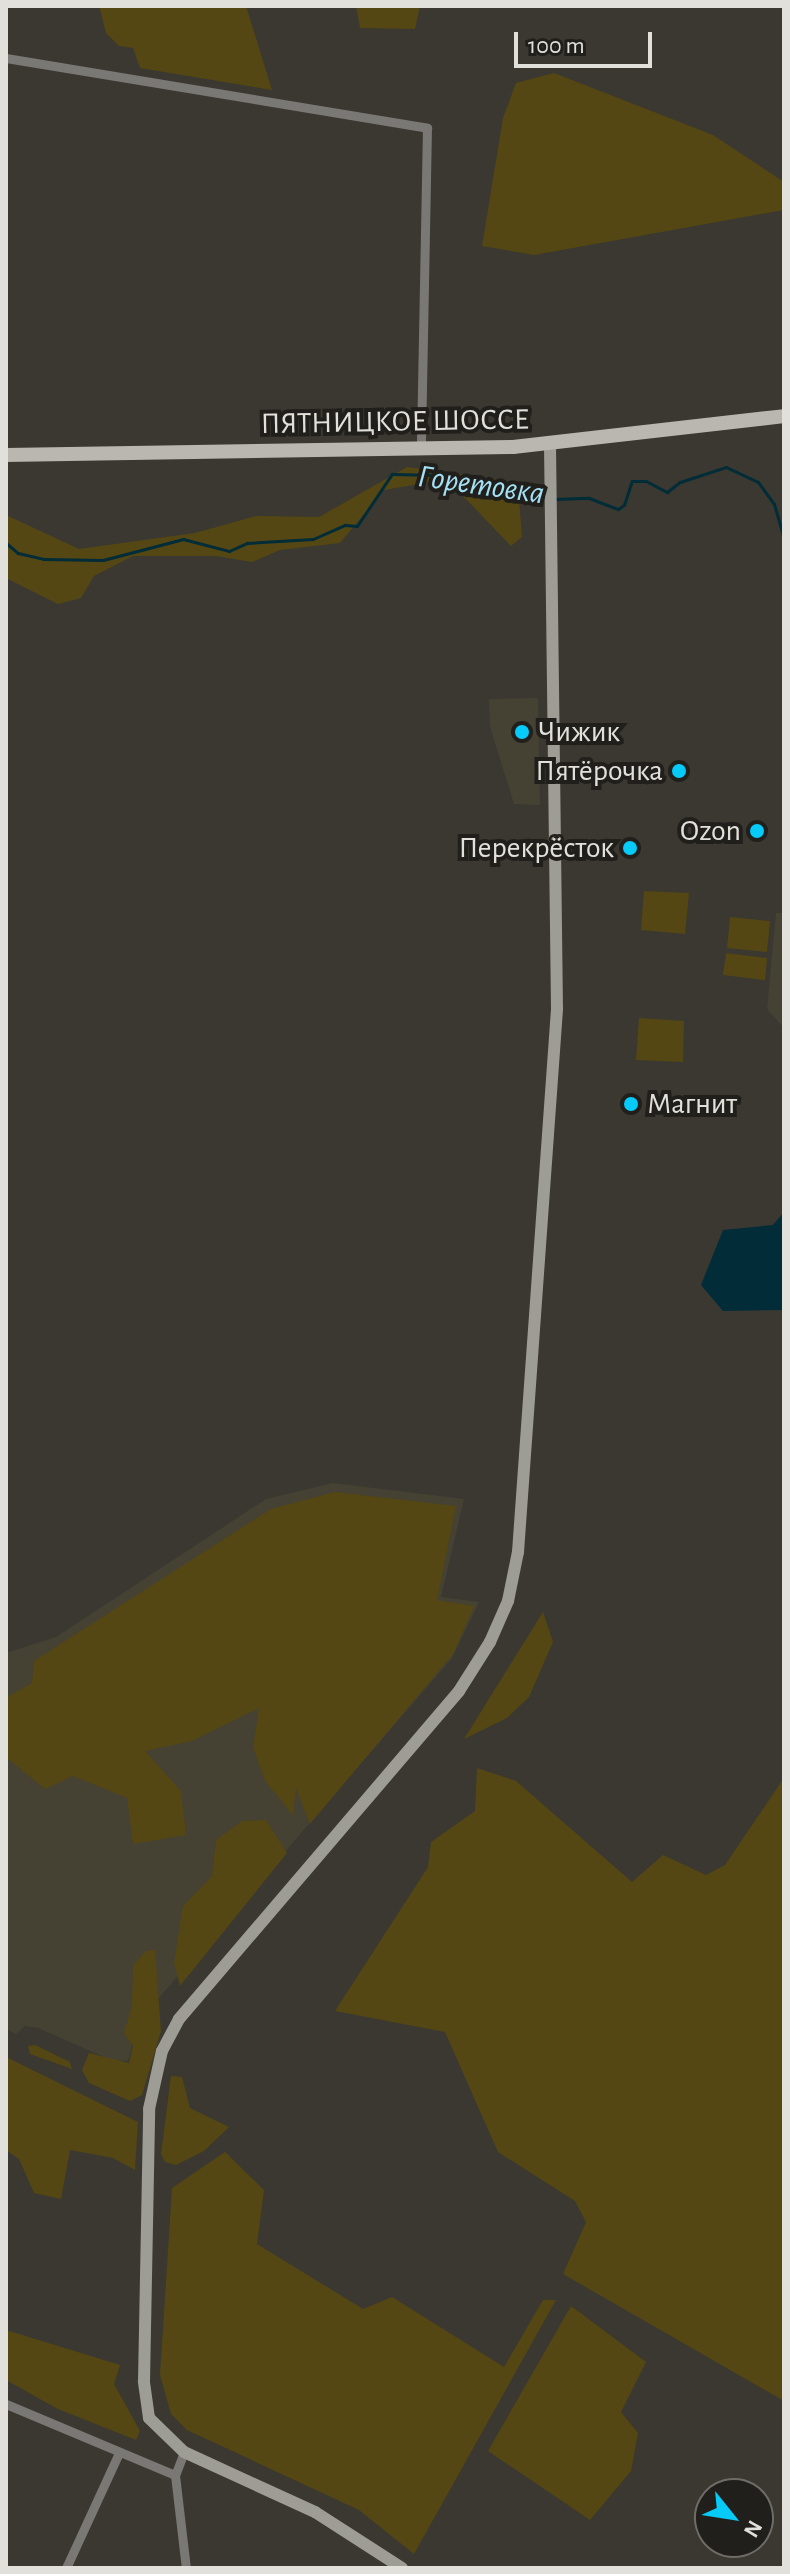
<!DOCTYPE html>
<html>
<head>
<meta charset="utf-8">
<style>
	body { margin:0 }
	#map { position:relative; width:790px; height:2574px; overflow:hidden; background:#3a3830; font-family:"Alegreya Sans",sans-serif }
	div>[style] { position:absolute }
	.built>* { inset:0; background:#454133 }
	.green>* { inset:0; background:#544713 }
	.water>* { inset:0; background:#012c38 }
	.stream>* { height:3px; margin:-1.5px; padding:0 1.5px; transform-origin:1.5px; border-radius:1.5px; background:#012c38 }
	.street>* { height:9px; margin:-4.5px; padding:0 4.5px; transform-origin:4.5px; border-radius:4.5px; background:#797874 }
	.secondary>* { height:12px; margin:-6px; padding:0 6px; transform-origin:6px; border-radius:6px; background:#9d9c95 }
	.primary>* { height:14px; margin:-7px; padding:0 7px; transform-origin:7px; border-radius:7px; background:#b9b7af }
	.dots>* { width:22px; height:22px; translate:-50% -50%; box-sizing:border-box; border:4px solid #201f1b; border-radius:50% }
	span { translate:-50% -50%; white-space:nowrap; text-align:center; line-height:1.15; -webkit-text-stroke:8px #201f1b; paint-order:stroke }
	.street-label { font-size:30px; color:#e1e0da }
	.poi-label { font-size:30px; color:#e1e0da }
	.left { translate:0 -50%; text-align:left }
	.right { translate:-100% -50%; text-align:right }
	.water-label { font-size:32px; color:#a5e1f6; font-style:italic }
	.frame { position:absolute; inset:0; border:8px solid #e1e0da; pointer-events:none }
	.north { position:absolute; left:694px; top:2478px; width:80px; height:80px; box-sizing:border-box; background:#201f1b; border:2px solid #6d6c67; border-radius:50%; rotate:120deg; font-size:22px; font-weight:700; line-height:32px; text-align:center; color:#e1e0da }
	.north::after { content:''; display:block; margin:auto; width:28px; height:36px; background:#06cbf9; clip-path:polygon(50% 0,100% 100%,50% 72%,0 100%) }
	.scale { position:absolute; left:514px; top:32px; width:138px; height:36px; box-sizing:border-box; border:4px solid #e1e0da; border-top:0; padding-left:10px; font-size:24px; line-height:28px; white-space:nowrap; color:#e1e0da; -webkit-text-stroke:6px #201f1b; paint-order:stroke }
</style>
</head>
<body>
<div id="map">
	<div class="built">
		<i style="clip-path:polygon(538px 698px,540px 805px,514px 804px,490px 727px,489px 699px)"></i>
		<i style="clip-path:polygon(776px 913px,784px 913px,784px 1028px,767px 1009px)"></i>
		<i style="clip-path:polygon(333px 1483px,464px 1499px,441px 1597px,479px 1602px,452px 1658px,139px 2021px,128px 2061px,111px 2060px,38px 2028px,25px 2026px,16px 2034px,6px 2029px,6px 1653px,56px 1637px,266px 1499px)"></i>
	</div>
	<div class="green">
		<i style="clip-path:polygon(99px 6px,246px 6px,272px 90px,140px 68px,133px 48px,119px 46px,106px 33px)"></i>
		<i style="clip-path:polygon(356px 6px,420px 6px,415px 29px,360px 28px)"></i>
		<i style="clip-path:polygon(554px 73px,713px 135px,784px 182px,784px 210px,534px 255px,482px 246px,503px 118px,516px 83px)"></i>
		<i style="clip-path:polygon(407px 467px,495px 479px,519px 499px,522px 537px,511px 546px,463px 496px,430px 482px,384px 490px,340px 543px,280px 550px,252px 562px,216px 556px,133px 556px,94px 576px,81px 598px,58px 604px,6px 578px,6px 515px,79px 549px,195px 533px,256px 516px,319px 517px)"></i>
		<i style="clip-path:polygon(644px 891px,689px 893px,685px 934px,641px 930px)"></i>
		<i style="clip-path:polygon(730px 917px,770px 921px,767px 952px,727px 948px)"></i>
		<i style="clip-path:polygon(726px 953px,767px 958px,765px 980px,723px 975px)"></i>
		<i style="clip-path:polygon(639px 1018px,684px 1021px,683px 1062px,636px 1060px)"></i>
		<i style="clip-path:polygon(335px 1492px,456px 1506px,437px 1600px,474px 1606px,453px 1654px,310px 1824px,296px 1788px,293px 1815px,265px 1781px,253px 1747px,259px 1708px,192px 1741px,145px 1751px,181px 1791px,186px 1835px,133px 1844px,127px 1798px,73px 1776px,45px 1789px,7px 1758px,6px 1698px,32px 1683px,34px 1661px,271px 1509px)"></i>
		<i style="clip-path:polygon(543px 1612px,553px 1642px,529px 1697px,507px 1718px,464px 1739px)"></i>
		<i style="clip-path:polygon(477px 1768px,516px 1781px,632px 1882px,663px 1855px,706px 1875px,725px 1865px,784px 1778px,784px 2401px,563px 2274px,586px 2222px,575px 2201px,498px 2152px,445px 2032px,335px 2011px,428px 1867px,431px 1842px,475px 1811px)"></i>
		<i style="clip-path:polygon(266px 1820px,287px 1853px,180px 1986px,174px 1963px,183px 1906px,212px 1876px,216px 1840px,242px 1821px)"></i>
		<i style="clip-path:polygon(155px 1950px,161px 2031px,142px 2095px,130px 2101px,89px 2083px,82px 2070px,89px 2053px,129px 2063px,133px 2046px,124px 2033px,132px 2006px,133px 1965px,146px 1951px)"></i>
		<i style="clip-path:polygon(35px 2045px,70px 2062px,72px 2069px,30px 2054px,28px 2046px)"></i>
		<i style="clip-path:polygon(6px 2057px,138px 2122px,135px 2170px,113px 2158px,70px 2150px,61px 2199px,34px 2193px,19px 2159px,6px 2150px)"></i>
		<i style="clip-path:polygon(171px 2076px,182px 2077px,190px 2108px,229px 2127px,204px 2151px,176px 2165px,165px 2162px,161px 2154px)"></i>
		<i style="clip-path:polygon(225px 2152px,264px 2190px,257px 2244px,363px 2309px,392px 2297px,504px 2367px,543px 2300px,556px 2300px,414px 2554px,359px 2510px,187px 2430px,171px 2414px,160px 2375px,172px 2188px)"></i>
		<i style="clip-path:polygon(571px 2306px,646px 2362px,621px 2412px,638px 2433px,631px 2471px,590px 2520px,488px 2451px)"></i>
		<i style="clip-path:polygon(6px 2330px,120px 2365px,114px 2384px,140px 2431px,136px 2440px,58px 2409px,6px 2380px)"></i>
	</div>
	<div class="water">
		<i style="clip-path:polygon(784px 1212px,784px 1310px,723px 1311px,701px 1285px,723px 1230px,773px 1225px)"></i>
	</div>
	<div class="stream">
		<i style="left:555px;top:499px;width:34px;rotate:-2deg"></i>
		<i style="left:589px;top:498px;width:31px;rotate:21deg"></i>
		<i style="left:618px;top:509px;width:7px;rotate:-34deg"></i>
		<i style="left:624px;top:505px;width:25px;rotate:-72deg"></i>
		<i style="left:632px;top:481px;width:14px"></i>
		<i style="left:646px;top:481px;width:24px;rotate:28deg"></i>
		<i style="left:667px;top:492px;width:16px;rotate:-38deg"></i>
		<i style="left:680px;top:482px;width:48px;rotate:-18.1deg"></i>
		<i style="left:726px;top:467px;width:35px;rotate:25deg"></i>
		<i style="left:758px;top:482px;width:27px;rotate:54deg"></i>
		<i style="left:774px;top:504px;width:35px;rotate:74deg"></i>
		<i style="left:6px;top:543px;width:16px;rotate:40deg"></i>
		<i style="left:18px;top:553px;width:26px;rotate:13deg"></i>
		<i style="left:43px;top:559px;width:60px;rotate:1deg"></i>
		<i style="left:103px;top:560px;width:83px;rotate:-14.7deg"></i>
		<i style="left:183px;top:539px;width:48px;rotate:14.6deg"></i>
		<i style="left:229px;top:551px;width:20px;rotate:-24deg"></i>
		<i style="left:247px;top:543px;width:66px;rotate:-3.5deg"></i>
		<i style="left:313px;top:539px;width:35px;rotate:-24deg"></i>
		<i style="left:345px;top:525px;width:12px;rotate:5deg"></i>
		<i style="left:357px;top:526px;width:63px;rotate:-56.1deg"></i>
		<i style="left:392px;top:474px;width:48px;rotate:1.2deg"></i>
		<i style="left:440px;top:475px;width:109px;rotate:12.1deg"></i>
	</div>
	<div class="street">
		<i style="left:6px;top:58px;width:427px;rotate:9.4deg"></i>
		<i style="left:427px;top:128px;width:321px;rotate:91.1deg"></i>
		<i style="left:6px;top:2404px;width:183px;rotate:22.8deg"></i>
		<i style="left:184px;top:2452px;width:25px;rotate:111deg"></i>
		<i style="left:175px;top:2475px;width:94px;rotate:83.3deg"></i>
		<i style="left:66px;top:2568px;width:127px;rotate:-65.3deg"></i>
	</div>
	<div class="secondary">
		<i style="left:402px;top:2568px;width:103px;rotate:-147.2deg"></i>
		<i style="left:315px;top:2512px;width:144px;rotate:-155.4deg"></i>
		<i style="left:184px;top:2452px;width:49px;rotate:-135.8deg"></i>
		<i style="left:149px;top:2418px;width:37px;rotate:-98deg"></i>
		<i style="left:144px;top:2381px;width:272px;rotate:-88.9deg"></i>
		<i style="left:149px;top:2109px;width:59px;rotate:-77.4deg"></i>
		<i style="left:162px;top:2051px;width:36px;rotate:-62deg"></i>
		<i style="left:179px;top:2019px;width:431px;rotate:-49.5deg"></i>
		<i style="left:459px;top:1691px;width:58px;rotate:-57.7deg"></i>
		<i style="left:490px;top:1642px;width:45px;rotate:-66.3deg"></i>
		<i style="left:508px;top:1601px;width:50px;rotate:-78.5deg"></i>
		<i style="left:518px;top:1552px;width:544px;rotate:-85.89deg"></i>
		<i style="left:557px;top:1009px;width:565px;rotate:-90.71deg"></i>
	</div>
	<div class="primary">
		<i style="left:6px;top:455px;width:507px;rotate:-0.9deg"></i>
		<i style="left:513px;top:447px;width:273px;rotate:-6.5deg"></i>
	</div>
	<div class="dots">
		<i style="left:522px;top:732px;background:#06cbf9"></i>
		<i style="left:679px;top:771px;background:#06cbf9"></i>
		<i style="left:757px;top:831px;background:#06cbf9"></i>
		<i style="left:630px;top:848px;background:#06cbf9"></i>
		<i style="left:631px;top:1104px;background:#06cbf9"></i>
	</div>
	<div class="street-label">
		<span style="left:395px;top:422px;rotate:-1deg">ПЯТНИЦКОЕ ШОССЕ</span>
	</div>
	<div class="poi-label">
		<span class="left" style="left:538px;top:732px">Чижик</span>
		<span class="right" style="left:663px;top:771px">Пятёрочка</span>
		<span class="right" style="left:741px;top:831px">Ozon</span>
		<span class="right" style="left:614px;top:848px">Перекрёсток</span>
		<span class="left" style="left:647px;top:1104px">Магнит</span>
	</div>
	<div class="water-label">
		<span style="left:481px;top:485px;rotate:8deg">Горетовка</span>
	</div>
	<div class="frame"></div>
	<div class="north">N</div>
	<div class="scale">100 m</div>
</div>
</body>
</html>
